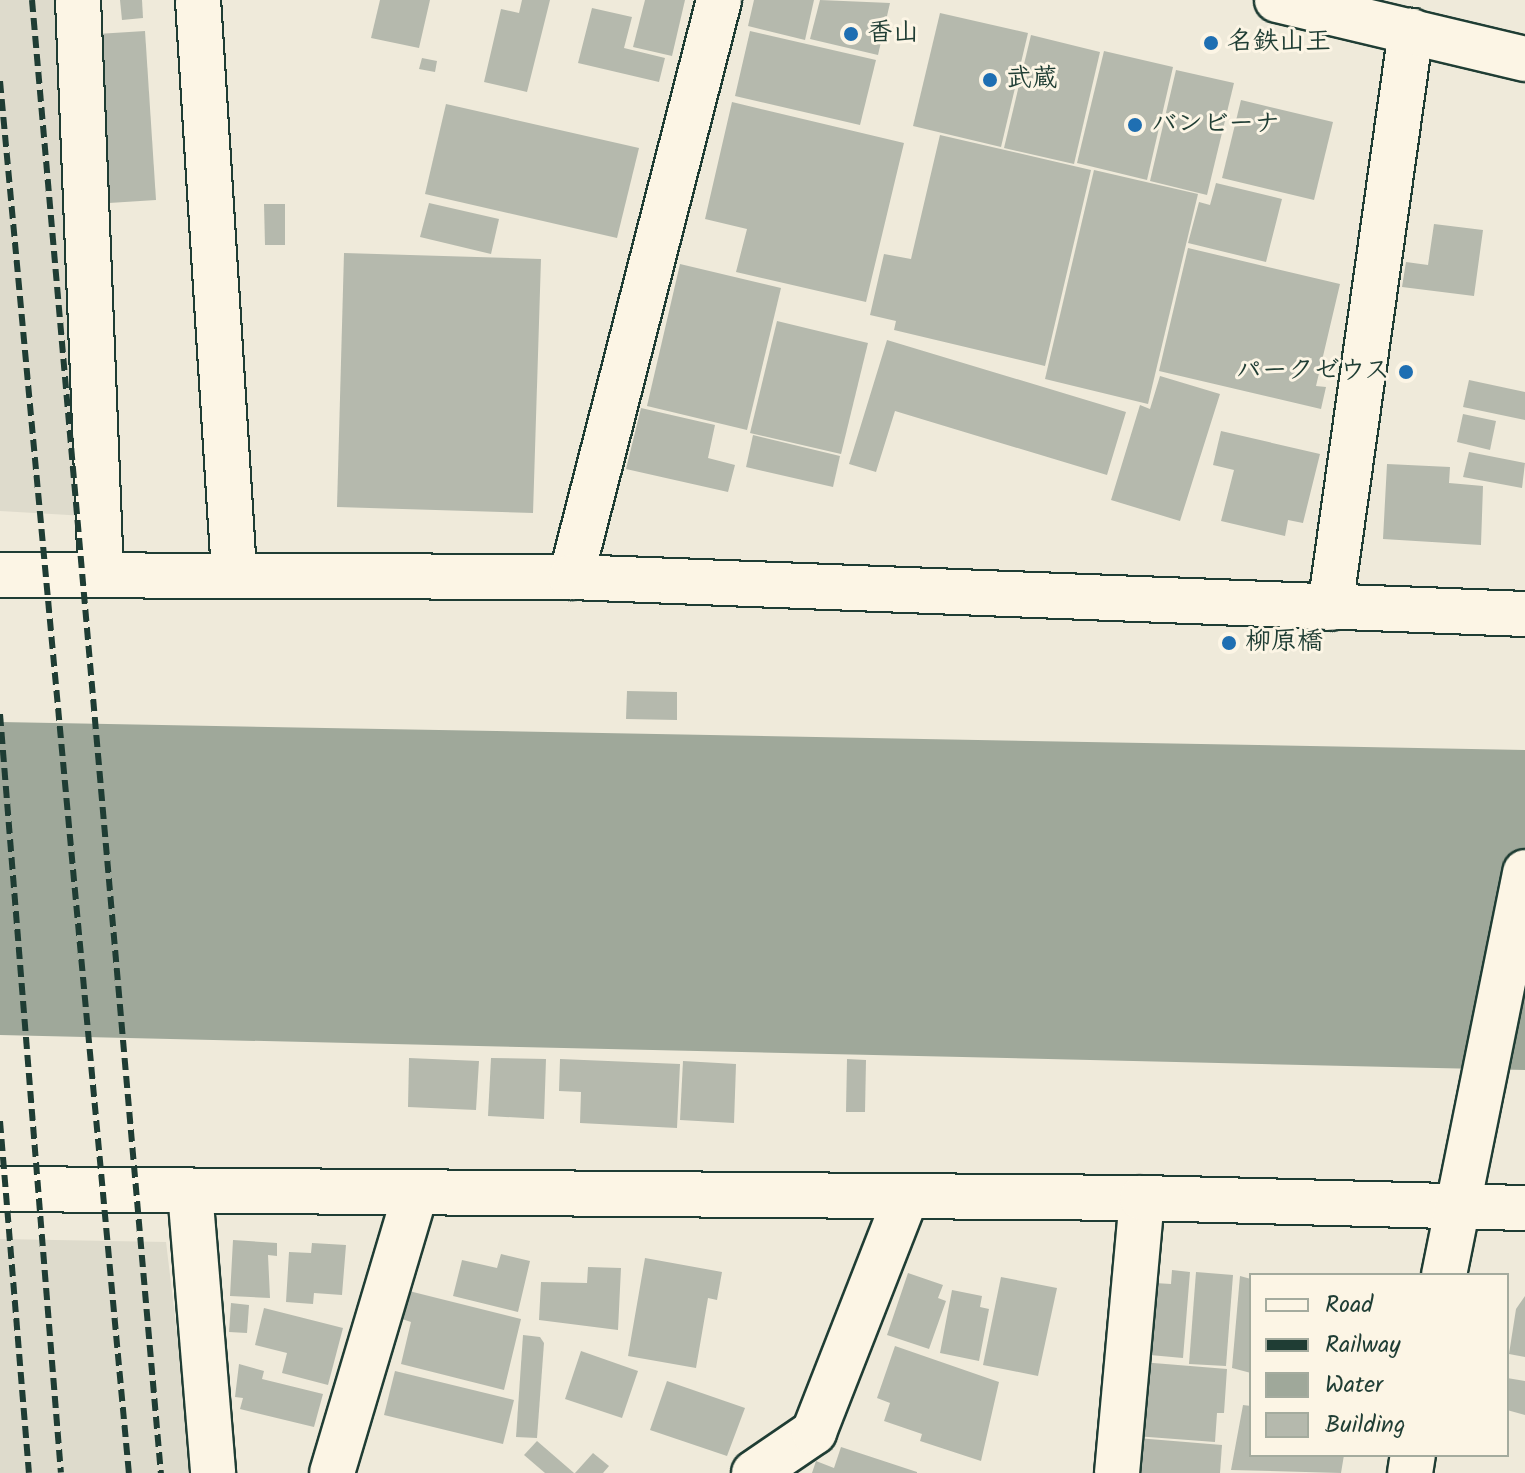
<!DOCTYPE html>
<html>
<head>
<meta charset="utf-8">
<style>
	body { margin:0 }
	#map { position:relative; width:1525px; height:1473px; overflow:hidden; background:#efeada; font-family:Kalam,"Klee One",sans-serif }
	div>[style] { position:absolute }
	.built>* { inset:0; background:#dedbcc }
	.water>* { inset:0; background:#9fa89a }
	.building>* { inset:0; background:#b5b9ad }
	.roads { filter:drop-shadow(2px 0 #1f3d34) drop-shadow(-2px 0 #1f3d34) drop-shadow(0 2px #1f3d34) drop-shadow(0 -2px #1f3d34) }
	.minor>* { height:44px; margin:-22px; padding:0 22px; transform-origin:22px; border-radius:22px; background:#fcf5e5 }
	.tertiary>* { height:44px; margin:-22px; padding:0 22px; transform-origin:22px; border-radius:22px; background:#fcf5e5 }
	.rail>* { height:6px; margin-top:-3px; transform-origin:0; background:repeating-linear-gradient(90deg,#1f3d34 0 12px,transparent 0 18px) }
	.dots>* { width:22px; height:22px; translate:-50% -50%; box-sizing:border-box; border:4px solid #fcf5e5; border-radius:50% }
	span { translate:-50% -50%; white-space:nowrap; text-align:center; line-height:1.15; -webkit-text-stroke:6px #fcf5e5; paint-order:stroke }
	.poi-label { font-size:26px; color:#1f3d34; font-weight:700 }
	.left { translate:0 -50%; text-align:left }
	.right { translate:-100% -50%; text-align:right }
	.legend { position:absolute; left:1249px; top:1273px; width:260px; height:184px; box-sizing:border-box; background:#fcf5e5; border:2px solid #a4ab9e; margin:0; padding:10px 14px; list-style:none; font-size:24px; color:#1f3d34 }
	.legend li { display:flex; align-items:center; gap:16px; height:40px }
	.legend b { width:40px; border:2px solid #a4ab9e }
</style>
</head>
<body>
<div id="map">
	<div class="built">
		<i style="clip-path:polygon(0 0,54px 0,86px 516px,0 511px)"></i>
		<i style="clip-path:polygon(0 1239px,166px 1242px,194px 1473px,0 1473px)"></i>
	</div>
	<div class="water">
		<i style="clip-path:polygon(0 722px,1525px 750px,1525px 1070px,0 1035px)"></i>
	</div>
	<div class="building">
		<i style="clip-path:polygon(120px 0,142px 0,143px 18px,122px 20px)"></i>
		<i style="clip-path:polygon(380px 0,430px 0,419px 48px,371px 38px)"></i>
		<i style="clip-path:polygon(522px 0,550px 0,527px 92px,484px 82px,501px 9px,519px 13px)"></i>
		<i style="clip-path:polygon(645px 0,685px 0,672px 56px,633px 47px)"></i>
		<i style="clip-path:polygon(754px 0,814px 0,805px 40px,748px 26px)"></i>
		<i style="clip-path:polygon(820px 0,890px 3px,878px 55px,810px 39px)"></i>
		<i style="clip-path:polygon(592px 8px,632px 17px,624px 48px,665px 58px,659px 82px,578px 63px)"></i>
		<i style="clip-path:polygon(940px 13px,1028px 33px,1001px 147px,913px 126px)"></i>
		<i style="clip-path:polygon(145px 31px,156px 200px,109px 203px,97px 34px)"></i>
		<i style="clip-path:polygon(750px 31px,876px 60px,860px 125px,735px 96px)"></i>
		<i style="clip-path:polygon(1031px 35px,1100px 52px,1074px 164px,1004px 148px)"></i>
		<i style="clip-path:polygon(1104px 51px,1173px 67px,1147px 180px,1077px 163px)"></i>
		<i style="clip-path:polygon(422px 58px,437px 61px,435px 72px,419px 69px)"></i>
		<i style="clip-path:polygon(1176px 70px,1234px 83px,1207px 195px,1150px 181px)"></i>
		<i style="clip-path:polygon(1241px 100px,1333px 122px,1314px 200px,1222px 178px)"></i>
		<i style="clip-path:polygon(732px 102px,904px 143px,866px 302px,736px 272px,747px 229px,705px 219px)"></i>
		<i style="clip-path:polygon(446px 104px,639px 148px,617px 238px,425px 194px)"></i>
		<i style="clip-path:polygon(940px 135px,1091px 170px,1045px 366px,894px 330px,896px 321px,870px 315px,884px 254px,911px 259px)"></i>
		<i style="clip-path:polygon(1094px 170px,1198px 194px,1148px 404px,1045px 379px)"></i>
		<i style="clip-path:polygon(1216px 183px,1282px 199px,1266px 262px,1188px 243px,1199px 202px,1210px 205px)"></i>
		<i style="clip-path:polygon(429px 203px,499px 219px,491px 254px,420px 237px)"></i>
		<i style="clip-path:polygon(264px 204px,285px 204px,285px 245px,265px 245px)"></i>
		<i style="clip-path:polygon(1434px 224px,1483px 230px,1474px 296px,1402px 287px,1406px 262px,1428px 265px)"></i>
		<i style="clip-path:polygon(1188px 248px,1340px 284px,1316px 386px,1326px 387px,1321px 409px,1159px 371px)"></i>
		<i style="clip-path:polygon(344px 253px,541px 259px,533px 513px,337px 507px)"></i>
		<i style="clip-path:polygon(680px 264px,781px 288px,747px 430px,647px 406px)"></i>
		<i style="clip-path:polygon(777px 321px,868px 343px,841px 454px,750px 433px)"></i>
		<i style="clip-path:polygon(887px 340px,1126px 412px,1107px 475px,895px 411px,876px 472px,849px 464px)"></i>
		<i style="clip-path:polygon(1160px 376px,1220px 394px,1180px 521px,1111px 500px,1140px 405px,1150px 409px)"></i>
		<i style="clip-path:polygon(1469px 380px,1525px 392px,1525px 420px,1463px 407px)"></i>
		<i style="clip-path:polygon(641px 408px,715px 425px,708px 458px,735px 465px,728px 492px,626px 469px)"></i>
		<i style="clip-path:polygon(1463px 414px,1496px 421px,1490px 450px,1457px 442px)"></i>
		<i style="clip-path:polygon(1221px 431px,1320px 454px,1303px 523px,1288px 520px,1285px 536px,1221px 521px,1234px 470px,1213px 465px)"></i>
		<i style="clip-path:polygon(753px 435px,840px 456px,833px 487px,746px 467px)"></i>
		<i style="clip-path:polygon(1469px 452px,1525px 463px,1522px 488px,1463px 477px)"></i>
		<i style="clip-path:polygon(1387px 464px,1450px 467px,1449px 483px,1483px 486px,1481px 545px,1383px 539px)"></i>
		<i style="clip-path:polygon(627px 691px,677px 692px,677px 720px,626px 719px)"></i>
		<i style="clip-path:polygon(409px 1058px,479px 1061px,476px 1110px,408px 1107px)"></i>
		<i style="clip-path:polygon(491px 1058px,546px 1059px,544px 1119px,488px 1116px)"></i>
		<i style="clip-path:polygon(560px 1059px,680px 1064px,677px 1128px,580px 1123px,581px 1092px,559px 1091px)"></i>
		<i style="clip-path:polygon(847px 1059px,866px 1060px,865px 1112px,846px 1112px)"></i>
		<i style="clip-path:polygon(683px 1061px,736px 1064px,734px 1123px,680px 1120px)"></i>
		<i style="clip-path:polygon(233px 1240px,277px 1243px,277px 1256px,268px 1255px,270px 1298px,230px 1296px)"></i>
		<i style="clip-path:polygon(312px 1243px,346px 1245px,342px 1295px,314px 1293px,313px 1304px,286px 1302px,289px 1252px,311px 1253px)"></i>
		<i style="clip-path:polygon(501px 1254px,530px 1261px,518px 1312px,453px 1296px,462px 1260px,497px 1268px)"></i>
		<i style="clip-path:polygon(645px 1258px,722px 1272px,717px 1300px,708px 1298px,696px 1368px,628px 1356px)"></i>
		<i style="clip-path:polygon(588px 1267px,621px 1268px,618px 1330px,539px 1320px,541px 1282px,587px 1283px)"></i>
		<i style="clip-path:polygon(1172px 1270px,1190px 1272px,1183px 1358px,1150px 1355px,1155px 1283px,1171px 1284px)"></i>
		<i style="clip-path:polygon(1196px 1272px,1233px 1275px,1226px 1366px,1189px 1364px)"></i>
		<i style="clip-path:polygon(908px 1273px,943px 1285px,938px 1298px,946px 1301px,929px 1349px,887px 1335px)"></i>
		<i style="clip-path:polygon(1240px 1276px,1251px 1279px,1251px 1373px,1232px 1368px)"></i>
		<i style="clip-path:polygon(1001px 1277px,1057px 1288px,1038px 1376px,983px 1365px)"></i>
		<i style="clip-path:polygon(952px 1290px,982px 1296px,980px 1307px,989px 1309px,979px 1361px,940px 1353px)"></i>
		<i style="clip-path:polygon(409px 1291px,521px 1319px,504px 1390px,401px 1364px,411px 1322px,402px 1319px)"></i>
		<i style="clip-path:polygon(1525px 1296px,1525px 1357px,1509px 1354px,1516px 1309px)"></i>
		<i style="clip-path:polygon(231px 1303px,249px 1305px,247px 1333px,229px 1332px)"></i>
		<i style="clip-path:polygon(264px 1308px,343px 1328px,328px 1385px,282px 1373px,287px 1353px,255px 1345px)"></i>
		<i style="clip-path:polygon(523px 1335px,540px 1337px,544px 1343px,537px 1438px,516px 1437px)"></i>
		<i style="clip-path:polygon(895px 1346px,999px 1382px,981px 1461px,920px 1441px,922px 1434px,884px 1421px,890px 1403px,877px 1398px)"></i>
		<i style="clip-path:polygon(581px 1351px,638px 1371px,622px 1418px,565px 1399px)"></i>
		<i style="clip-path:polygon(1141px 1362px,1227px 1369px,1224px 1413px,1217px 1413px,1215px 1442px,1135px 1436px)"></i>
		<i style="clip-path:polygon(239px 1364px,264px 1371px,262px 1379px,323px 1394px,314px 1427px,240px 1409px,243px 1398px,235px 1397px)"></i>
		<i style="clip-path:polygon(395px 1371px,514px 1400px,503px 1444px,384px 1415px)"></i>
		<i style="clip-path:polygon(1507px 1378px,1525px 1381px,1525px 1415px,1507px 1410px)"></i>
		<i style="clip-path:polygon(667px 1381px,745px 1408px,727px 1456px,650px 1430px)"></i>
		<i style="clip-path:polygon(1243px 1405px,1251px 1406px,1251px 1455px,1344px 1455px,1341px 1473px,1231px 1470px)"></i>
		<i style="clip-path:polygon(1137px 1438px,1222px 1445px,1220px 1473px,1134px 1473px)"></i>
		<i style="clip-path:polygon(537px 1441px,574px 1473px,545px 1473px,524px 1455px)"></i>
		<i style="clip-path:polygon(841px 1447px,917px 1472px,917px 1473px,812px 1473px,816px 1461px,834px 1468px)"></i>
		<i style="clip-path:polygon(593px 1453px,609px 1466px,603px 1473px,575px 1473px)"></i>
	</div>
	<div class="roads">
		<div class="minor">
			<i style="left:78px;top:0;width:574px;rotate:87.71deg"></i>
			<i style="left:571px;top:577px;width:596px;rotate:-75.61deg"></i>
			<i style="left:1330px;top:608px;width:583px;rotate:-82.01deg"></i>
			<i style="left:190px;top:1191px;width:283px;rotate:85.3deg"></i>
			<i style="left:332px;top:1473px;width:291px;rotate:-73.4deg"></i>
			<i style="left:754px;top:1473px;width:73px;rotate:-34.3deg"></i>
			<i style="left:814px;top:1432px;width:252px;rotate:-68.6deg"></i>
			<i style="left:1117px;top:1473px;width:276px;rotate:-84.8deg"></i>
		</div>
		<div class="tertiary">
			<i style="left:198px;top:0;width:574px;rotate:86.4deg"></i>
			<i style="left:1277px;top:0;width:255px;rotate:13.4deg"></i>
			<i style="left:0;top:575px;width:571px;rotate:0.2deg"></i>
			<i style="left:571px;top:577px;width:955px;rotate:2.22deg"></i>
			<i style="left:0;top:1189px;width:1142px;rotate:0.45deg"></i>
			<i style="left:1142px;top:1198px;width:383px;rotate:1.5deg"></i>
			<i style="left:1444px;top:1275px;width:411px;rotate:-78.6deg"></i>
			<i style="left:1410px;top:1473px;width:18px;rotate:-81deg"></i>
		</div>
	</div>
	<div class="rail">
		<i style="left:32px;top:0;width:1479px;rotate:85deg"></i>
		<i style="left:0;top:81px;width:1398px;rotate:84.71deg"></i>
		<i style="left:0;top:714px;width:761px;rotate:85.41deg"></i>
		<i style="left:0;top:1121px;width:353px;rotate:85.3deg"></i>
	</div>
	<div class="dots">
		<i style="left:851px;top:34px;background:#1f6fb2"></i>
		<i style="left:1211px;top:43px;background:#1f6fb2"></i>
		<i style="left:990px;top:80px;background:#1f6fb2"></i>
		<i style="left:1135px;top:125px;background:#1f6fb2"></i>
		<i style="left:1406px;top:372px;background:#1f6fb2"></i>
		<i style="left:1229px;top:643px;background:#1f6fb2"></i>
	</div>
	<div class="poi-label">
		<span class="left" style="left:867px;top:34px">香山</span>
		<span class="left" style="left:1227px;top:43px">名鉄山王</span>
		<span class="left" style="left:1006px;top:80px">武蔵</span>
		<span class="left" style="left:1151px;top:125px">バンビーナ</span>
		<span class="right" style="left:1390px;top:372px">パークゼウス</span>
		<span class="left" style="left:1245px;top:643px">柳原橋</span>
	</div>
	<ul class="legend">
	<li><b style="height:10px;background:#fcf5e5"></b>Road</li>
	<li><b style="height:10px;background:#1f3d34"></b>Railway</li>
	<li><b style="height:22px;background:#9fa89a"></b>Water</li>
	<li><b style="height:22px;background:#b5b9ad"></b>Building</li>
	</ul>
</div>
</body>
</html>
